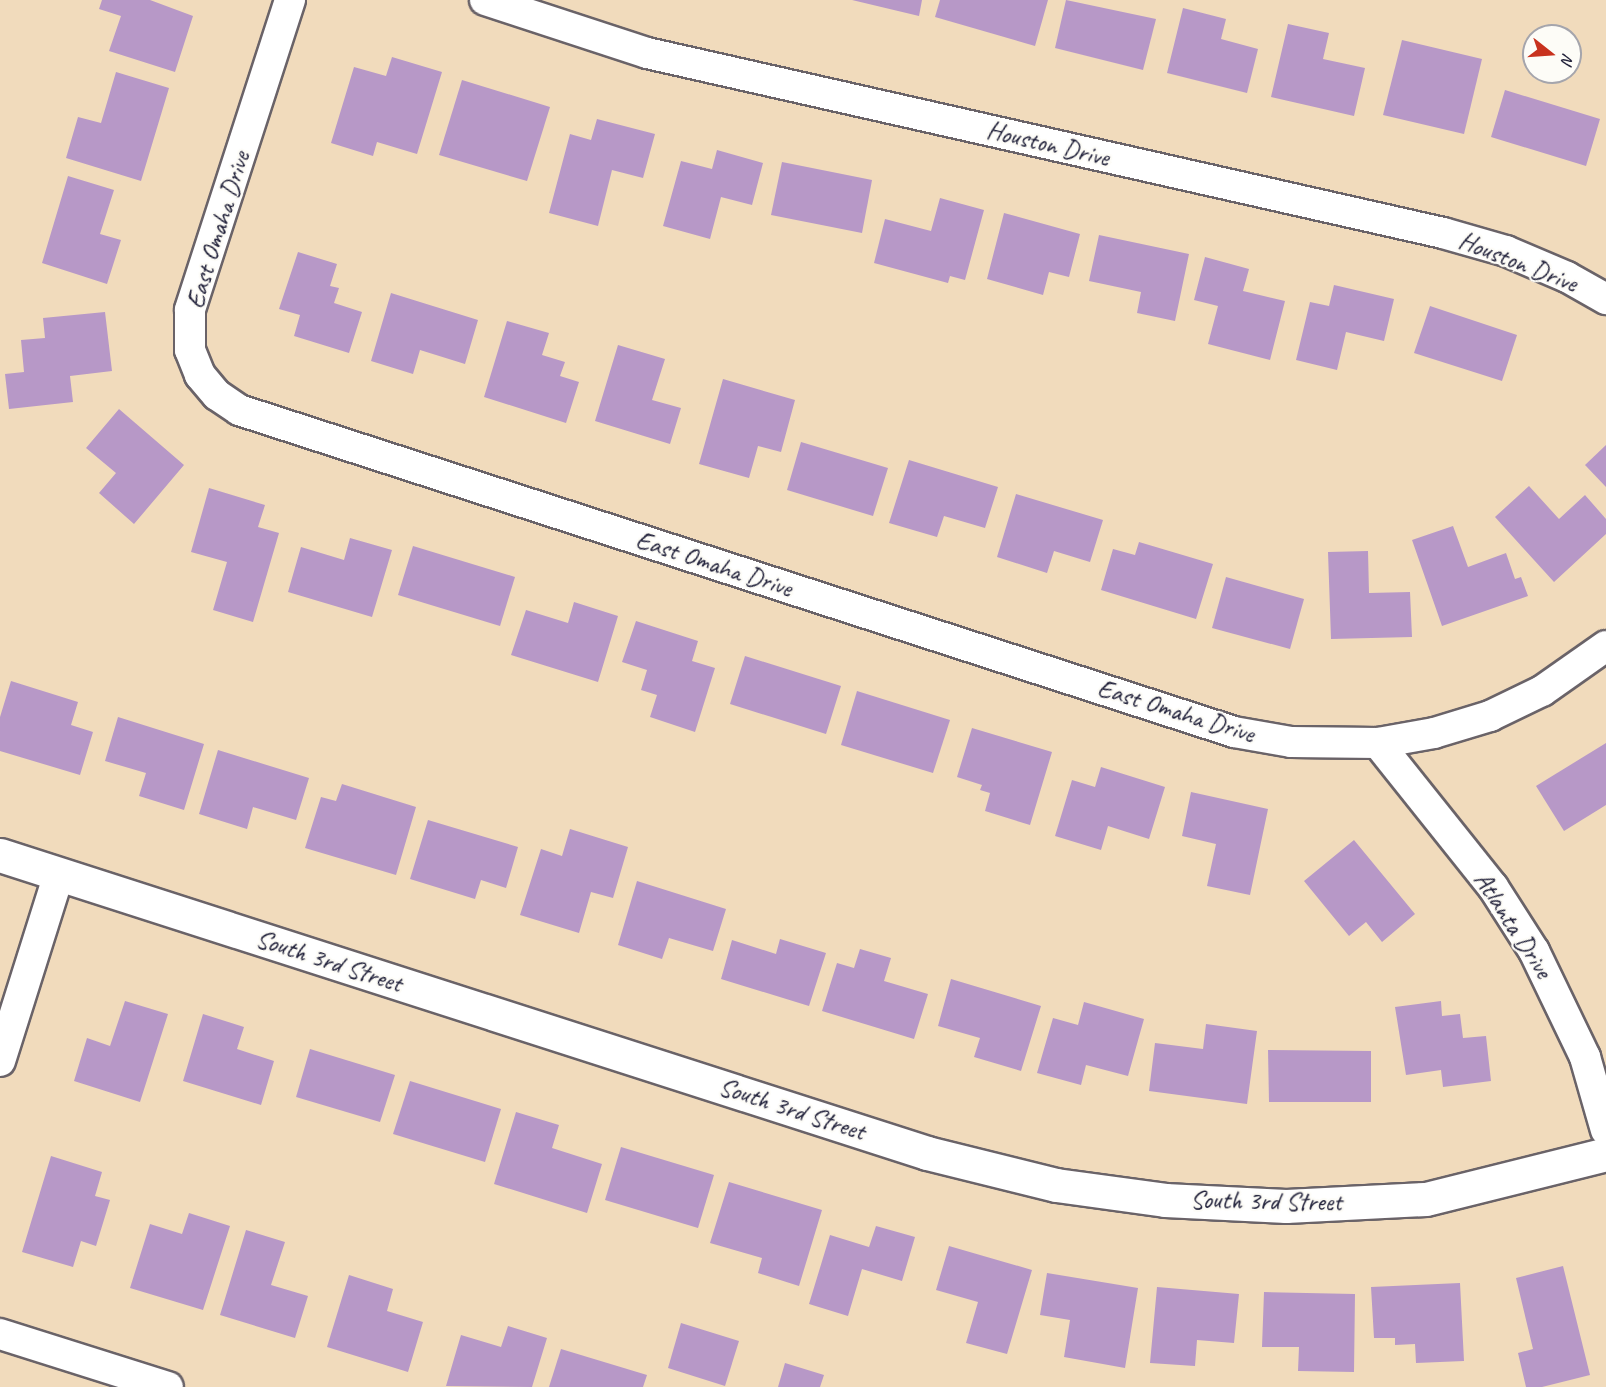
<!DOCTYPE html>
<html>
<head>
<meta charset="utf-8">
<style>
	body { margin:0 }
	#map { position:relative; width:1606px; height:1387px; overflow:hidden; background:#f1dbbc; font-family:Caveat,sans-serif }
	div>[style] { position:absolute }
	.building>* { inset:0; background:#b798c7 }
	.roads { filter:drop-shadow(2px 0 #6a6368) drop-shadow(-2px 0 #6a6368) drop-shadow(0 2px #6a6368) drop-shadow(0 -2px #6a6368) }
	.minor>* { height:30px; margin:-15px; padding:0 15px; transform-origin:15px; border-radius:15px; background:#fff }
	.tertiary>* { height:33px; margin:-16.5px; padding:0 16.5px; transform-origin:16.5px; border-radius:16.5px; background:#fff }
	span { translate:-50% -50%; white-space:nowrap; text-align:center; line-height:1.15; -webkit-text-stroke:4.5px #fdfcf7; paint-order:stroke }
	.street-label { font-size:26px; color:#22223b }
	.north { position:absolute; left:1522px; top:24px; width:60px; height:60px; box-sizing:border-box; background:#fdfcf7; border:2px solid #a5a5ac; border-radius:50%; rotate:107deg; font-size:16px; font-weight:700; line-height:24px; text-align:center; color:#22223b }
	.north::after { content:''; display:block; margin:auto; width:21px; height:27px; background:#c8321e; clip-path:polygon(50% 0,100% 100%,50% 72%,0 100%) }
</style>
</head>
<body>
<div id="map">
	<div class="building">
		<i style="clip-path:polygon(102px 0,150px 0,193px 16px,175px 72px,109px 51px,121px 16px,99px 9px)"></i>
		<i style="clip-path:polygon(852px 0,922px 0,919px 16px)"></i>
		<i style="clip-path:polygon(940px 0,1048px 0,1035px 46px,935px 17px)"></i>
		<i style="clip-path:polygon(1066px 0,1156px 19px,1143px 70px,1055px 48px)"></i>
		<i style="clip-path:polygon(1183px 8px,1226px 19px,1221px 39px,1258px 49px,1247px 93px,1167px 73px)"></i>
		<i style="clip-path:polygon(1288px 24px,1329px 33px,1323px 59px,1365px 68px,1354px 116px,1271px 97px)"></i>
		<i style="clip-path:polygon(1402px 40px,1482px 59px,1464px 134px,1383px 115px)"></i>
		<i style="clip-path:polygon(392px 57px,442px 72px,417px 154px,377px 142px,373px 156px,331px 143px,354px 67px,386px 76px)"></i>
		<i style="clip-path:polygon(116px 72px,169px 88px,141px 181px,66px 158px,78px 117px,101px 123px)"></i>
		<i style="clip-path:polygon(462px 80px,550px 107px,527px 181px,439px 155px)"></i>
		<i style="clip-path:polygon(1505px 90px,1600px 119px,1586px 166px,1491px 137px)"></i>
		<i style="clip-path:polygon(597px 119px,655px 134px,643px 178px,612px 170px,598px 226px,549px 213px,570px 134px,591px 140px)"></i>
		<i style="clip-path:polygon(717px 150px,763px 163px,752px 205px,721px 197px,710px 239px,663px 226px,681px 161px,712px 169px)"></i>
		<i style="clip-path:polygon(782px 162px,872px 180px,862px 233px,771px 215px)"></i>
		<i style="clip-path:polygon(68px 176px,114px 190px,100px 234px,121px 240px,107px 284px,42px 263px)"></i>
		<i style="clip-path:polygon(940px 198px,984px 210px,965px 280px,950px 276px,948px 283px,874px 263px,885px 219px,931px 231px)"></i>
		<i style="clip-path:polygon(1004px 213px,1080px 234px,1069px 277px,1049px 272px,1043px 295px,987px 279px)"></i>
		<i style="clip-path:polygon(1099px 235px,1189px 254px,1175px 321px,1137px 313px,1141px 292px,1089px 281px)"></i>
		<i style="clip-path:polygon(298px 252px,337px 264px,330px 286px,339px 288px,334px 303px,362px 312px,349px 353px,294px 336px,300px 315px,279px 309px)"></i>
		<i style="clip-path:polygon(1205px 257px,1249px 269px,1243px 291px,1285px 301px,1270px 360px,1208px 344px,1218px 306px,1194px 300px)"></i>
		<i style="clip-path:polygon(1334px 285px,1394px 299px,1384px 341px,1346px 332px,1337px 370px,1296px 360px,1310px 302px,1329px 306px)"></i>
		<i style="clip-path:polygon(391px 293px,478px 320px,465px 364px,420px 350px,413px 374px,371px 361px)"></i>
		<i style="clip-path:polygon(1430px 306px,1517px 335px,1502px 381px,1414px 353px)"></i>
		<i style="clip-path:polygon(105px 312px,112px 371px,70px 376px,73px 402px,9px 409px,5px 374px,24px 372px,21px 340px,45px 338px,43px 318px)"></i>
		<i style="clip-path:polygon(507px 321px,549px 333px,542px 355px,565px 362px,560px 376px,579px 382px,566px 423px,484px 397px)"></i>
		<i style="clip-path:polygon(618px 345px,665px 359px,652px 400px,681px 408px,670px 444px,595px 421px)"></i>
		<i style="clip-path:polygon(723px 379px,795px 400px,781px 452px,758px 446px,749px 478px,699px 464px)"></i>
		<i style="clip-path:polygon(119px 409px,184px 465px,134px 524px,99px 493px,116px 473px,86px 448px)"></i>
		<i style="clip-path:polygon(801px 442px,888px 468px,873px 516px,787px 490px)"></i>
		<i style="clip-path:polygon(1606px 445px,1606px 487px,1585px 465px)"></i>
		<i style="clip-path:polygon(909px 460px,998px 487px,985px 528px,944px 516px,937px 537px,889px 523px)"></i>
		<i style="clip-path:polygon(1529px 486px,1559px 519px,1585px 495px,1606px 519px,1606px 534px,1554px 582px,1495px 517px)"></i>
		<i style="clip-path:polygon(209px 488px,265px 505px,258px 527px,279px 533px,253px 622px,213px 610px,227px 562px,191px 552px)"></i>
		<i style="clip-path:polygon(1016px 494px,1103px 520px,1090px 562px,1054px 551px,1047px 573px,997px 557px)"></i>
		<i style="clip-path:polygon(1453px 526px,1468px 567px,1506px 553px,1515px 579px,1521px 577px,1528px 596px,1442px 626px,1412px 540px)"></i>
		<i style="clip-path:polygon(350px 538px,392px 550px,372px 617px,288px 592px,301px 547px,344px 560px)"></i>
		<i style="clip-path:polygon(1139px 542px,1213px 564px,1196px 619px,1101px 590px,1113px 549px,1135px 555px)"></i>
		<i style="clip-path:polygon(413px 546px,515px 577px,500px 626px,398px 595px)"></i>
		<i style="clip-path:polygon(1368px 551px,1369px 593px,1410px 592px,1412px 637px,1331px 639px,1328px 552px)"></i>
		<i style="clip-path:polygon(1226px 577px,1304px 599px,1290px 649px,1212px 628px)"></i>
		<i style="clip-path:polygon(574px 602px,618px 616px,598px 682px,511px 655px,526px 610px,568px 623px)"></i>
		<i style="clip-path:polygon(636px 621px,698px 641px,692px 661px,715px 668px,695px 732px,650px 717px,657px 695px,641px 690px,647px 670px,622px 662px)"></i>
		<i style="clip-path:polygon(745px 656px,841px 686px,826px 734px,730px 704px)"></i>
		<i style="clip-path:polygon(11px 681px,78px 702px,71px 725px,93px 732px,80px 775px,0 751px,0 717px)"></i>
		<i style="clip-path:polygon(857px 691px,950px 720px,933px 773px,841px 745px)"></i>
		<i style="clip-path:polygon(118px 717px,204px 744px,184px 810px,139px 796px,146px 773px,105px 761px)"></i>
		<i style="clip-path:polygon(972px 728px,1052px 752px,1030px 825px,985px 811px,990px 793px,980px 790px,982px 785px,957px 777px)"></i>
		<i style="clip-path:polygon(1606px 743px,1606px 805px,1564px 831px,1536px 786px)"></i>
		<i style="clip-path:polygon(218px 750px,309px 778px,296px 820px,253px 807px,247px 829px,199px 814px)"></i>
		<i style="clip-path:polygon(1101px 767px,1165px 787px,1149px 839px,1108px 826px,1101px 850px,1055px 836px,1072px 780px,1095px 787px)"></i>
		<i style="clip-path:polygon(342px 784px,416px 807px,396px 875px,305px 848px,321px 797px,336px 801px)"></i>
		<i style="clip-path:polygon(1191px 792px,1268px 809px,1250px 895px,1207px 886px,1216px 844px,1182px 836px)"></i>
		<i style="clip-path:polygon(428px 820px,518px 847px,506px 888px,481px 880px,475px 899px,410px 879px)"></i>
		<i style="clip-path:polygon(570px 829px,628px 847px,613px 898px,591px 892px,579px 933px,520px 915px,541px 849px,562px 856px)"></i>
		<i style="clip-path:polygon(1354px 840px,1415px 914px,1382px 942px,1366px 922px,1349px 936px,1304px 881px)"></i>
		<i style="clip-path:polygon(637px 881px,726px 909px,713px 951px,669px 938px,662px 959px,618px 945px)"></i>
		<i style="clip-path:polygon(780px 939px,826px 953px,809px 1006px,721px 979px,732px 940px,776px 954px)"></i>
		<i style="clip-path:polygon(860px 949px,891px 958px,884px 981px,928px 994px,914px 1039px,822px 1011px,837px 963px,854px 968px)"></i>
		<i style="clip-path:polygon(951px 979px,1041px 1006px,1021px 1071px,974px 1057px,980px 1038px,938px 1026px)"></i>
		<i style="clip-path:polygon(125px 1001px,168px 1014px,140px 1102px,74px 1081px,87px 1038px,110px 1046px)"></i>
		<i style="clip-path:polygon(1441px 1001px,1442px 1016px,1460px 1014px,1463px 1038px,1486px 1036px,1491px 1081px,1443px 1087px,1441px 1070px,1406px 1075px,1395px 1007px)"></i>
		<i style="clip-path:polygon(1084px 1002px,1144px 1019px,1128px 1076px,1086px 1065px,1081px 1085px,1037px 1073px,1053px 1018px,1078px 1025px)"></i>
		<i style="clip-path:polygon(203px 1014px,244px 1027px,237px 1049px,274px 1061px,261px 1105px,183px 1081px)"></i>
		<i style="clip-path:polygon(1206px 1024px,1257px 1031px,1247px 1104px,1149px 1091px,1155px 1043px,1203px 1049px)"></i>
		<i style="clip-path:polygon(310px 1049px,395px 1075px,380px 1122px,296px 1097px)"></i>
		<i style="clip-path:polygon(1268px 1050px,1371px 1051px,1371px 1102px,1269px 1102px)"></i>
		<i style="clip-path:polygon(410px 1081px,501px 1109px,485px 1162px,393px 1134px)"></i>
		<i style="clip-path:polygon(516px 1112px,559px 1125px,552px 1148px,602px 1164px,587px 1213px,494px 1184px)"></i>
		<i style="clip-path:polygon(621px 1147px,714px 1175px,698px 1228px,605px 1200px)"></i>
		<i style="clip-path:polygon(51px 1156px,102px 1172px,95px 1196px,110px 1200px,96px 1246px,81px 1241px,73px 1267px,22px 1252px)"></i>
		<i style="clip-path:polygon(729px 1182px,822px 1210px,799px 1286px,758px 1273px,762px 1258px,710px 1243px)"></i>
		<i style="clip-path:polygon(189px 1213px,230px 1226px,203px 1310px,130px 1288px,150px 1224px,182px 1234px)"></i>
		<i style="clip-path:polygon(876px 1226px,915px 1237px,902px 1281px,862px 1269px,848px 1316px,809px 1304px,830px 1235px,869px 1247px)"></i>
		<i style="clip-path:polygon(246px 1230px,285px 1242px,271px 1285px,308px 1296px,295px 1338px,220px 1315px)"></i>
		<i style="clip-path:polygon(949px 1246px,1032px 1270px,1007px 1354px,966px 1343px,978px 1302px,936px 1290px)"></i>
		<i style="clip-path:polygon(1563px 1266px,1590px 1375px,1542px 1387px,1526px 1387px,1518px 1353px,1533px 1349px,1516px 1278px)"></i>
		<i style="clip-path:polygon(1047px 1273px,1138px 1288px,1125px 1368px,1064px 1357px,1070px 1320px,1040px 1315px)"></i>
		<i style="clip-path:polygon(349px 1275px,393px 1289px,387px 1311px,423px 1322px,408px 1372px,327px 1347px)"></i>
		<i style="clip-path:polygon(1460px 1283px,1464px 1361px,1416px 1363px,1415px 1344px,1395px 1345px,1395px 1338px,1374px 1338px,1371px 1287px)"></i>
		<i style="clip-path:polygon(1157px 1287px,1239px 1294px,1234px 1343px,1197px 1340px,1195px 1366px,1150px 1363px)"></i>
		<i style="clip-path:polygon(1264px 1292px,1355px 1294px,1354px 1372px,1298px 1371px,1299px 1347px,1262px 1347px)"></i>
		<i style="clip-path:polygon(681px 1323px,739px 1341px,725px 1386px,668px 1368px)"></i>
		<i style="clip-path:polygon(508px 1326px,547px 1338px,532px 1387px,446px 1386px,461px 1335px,501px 1347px)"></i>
		<i style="clip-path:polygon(561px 1349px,647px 1375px,643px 1387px,549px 1387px)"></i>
		<i style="clip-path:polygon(785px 1363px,824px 1375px,820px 1387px,778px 1387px)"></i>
	</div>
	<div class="roads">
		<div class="minor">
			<i style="left:290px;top:0;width:326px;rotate:107.9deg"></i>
			<i style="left:190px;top:310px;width:40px;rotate:90deg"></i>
			<i style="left:190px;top:350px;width:27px;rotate:68deg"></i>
			<i style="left:200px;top:375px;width:26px;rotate:50deg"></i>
			<i style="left:217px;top:395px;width:27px;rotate:34deg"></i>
			<i style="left:239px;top:410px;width:1046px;rotate:17.93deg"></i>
			<i style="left:1234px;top:732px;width:58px;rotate:10deg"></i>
			<i style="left:1291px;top:742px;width:87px;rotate:0.7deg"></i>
			<i style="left:1378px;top:743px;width:57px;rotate:-10.1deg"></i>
			<i style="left:1434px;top:733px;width:59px;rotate:-16.9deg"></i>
			<i style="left:1490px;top:716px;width:58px;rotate:-25.7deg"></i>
			<i style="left:1542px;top:691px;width:78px;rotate:-35.1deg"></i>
			<i style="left:485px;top:0;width:170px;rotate:18.1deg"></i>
			<i style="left:647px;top:53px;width:816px;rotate:12.74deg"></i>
			<i style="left:1443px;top:233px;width:66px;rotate:15.9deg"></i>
			<i style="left:1506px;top:251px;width:66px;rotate:23.1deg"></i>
			<i style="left:1567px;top:277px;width:45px;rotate:29.4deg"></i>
			<i style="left:1378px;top:743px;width:184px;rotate:51.4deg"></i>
			<i style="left:1493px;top:887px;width:76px;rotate:57.4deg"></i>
			<i style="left:1534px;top:951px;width:118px;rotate:64.3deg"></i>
			<i style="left:1585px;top:1057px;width:76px;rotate:74deg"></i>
			<i style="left:0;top:1061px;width:196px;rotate:-72.5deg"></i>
			<i style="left:0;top:1334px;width:176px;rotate:17.5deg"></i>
		</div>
		<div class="tertiary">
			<i style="left:0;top:855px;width:974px;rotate:17.82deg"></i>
			<i style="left:927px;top:1153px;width:133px;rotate:13.9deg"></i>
			<i style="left:1056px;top:1185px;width:110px;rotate:7.8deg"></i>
			<i style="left:1165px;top:1200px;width:121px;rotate:2.8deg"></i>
			<i style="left:1286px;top:1206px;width:140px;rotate:-2.9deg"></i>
			<i style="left:1426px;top:1199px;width:186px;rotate:-14deg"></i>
		</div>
	</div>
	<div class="street-label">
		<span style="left:1048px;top:144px;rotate:13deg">Houston Drive</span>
		<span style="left:218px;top:230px;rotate:-73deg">East Omaha Drive</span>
		<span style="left:1518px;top:262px;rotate:21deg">Houston Drive</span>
		<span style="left:714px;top:564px;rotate:18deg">East Omaha Drive</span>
		<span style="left:1176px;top:711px;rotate:17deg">East Omaha Drive</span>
		<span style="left:1513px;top:925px;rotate:57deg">Atlanta Drive</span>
		<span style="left:329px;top:961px;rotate:18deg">South 3rd Street</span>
		<span style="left:792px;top:1109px;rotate:18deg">South 3rd Street</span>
		<span style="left:1266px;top:1201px;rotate:1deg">South 3rd Street</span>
	</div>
	<div class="north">N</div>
</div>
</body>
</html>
